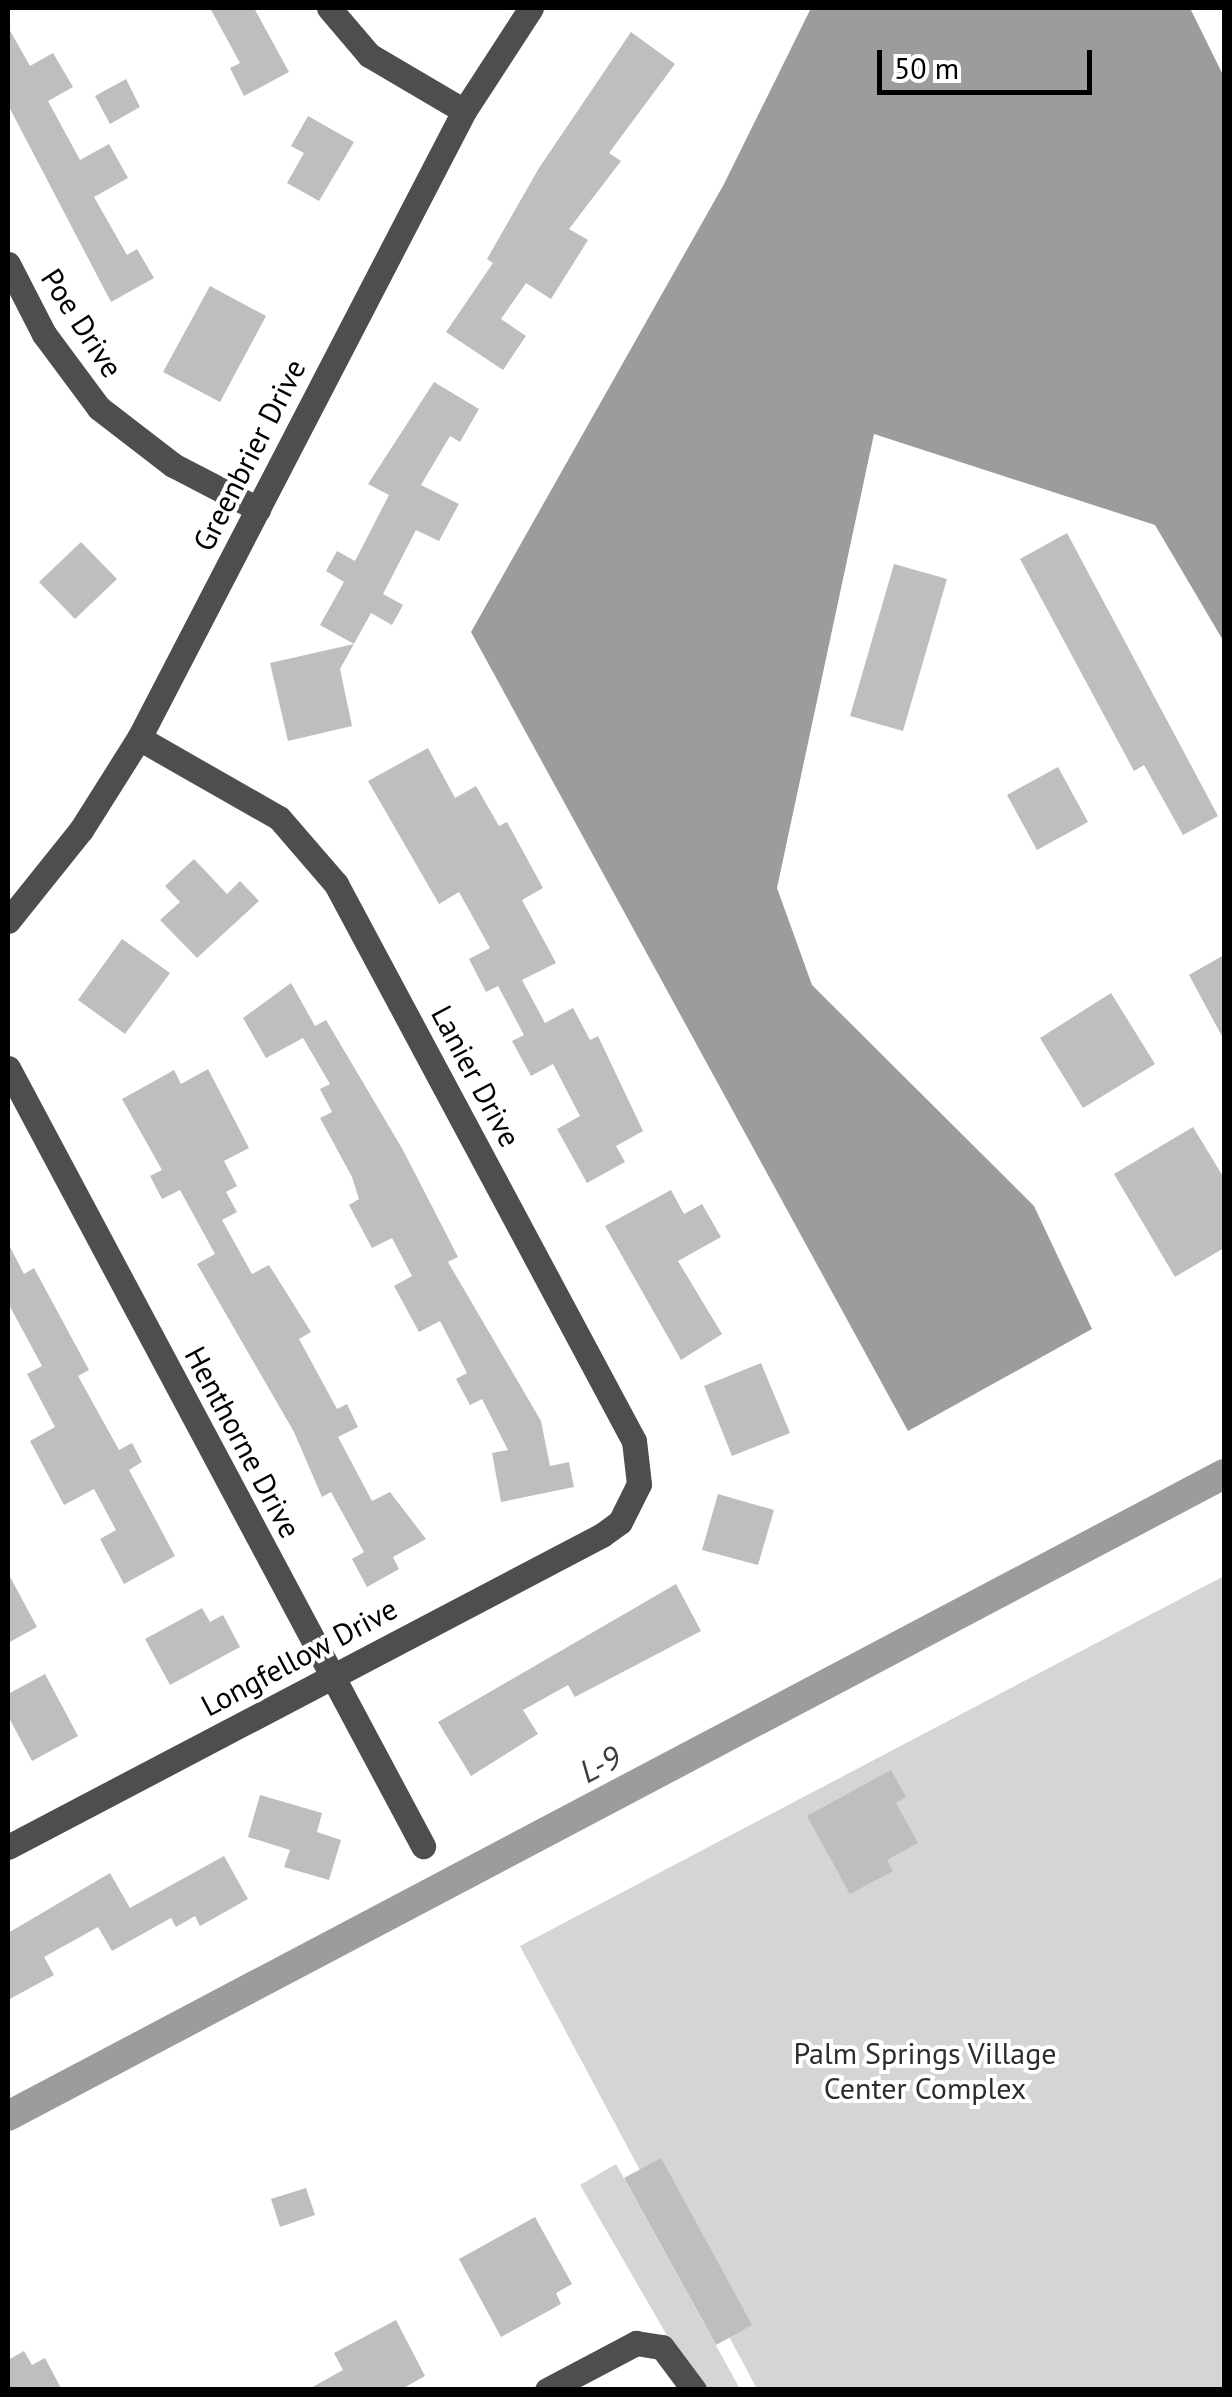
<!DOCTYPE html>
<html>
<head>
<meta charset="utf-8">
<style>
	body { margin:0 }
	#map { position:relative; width:1232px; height:2397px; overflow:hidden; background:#fff; font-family:"PT Sans",sans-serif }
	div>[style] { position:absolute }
	.green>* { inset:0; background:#d5d5d5 }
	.water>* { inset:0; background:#9c9c9c }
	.canal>* { height:30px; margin:-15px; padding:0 15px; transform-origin:15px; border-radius:15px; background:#9c9c9c }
	.building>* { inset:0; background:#bebebe }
	.minor>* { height:25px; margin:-12.5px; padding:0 12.5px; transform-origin:12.5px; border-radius:12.5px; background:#4e4e4e }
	span { translate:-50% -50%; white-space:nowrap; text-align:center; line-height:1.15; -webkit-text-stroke:8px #fff; paint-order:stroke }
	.street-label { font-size:30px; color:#000 }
	.park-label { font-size:30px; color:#2c2c2c }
	.water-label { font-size:32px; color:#3d3d3d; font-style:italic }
	.frame { position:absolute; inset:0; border:10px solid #000; pointer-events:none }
	.scale { position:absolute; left:877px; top:50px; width:215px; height:45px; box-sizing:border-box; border:5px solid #000; border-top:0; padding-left:12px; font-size:30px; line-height:35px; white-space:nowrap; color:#000; -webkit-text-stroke:8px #fff; paint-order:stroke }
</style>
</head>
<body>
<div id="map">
	<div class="green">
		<i style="clip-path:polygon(1224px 1576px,1224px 2389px,757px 2389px,520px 1946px)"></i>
		<i style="clip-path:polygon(616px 2164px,740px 2389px,698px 2389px,580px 2185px)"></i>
	</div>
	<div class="water">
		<i style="clip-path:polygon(811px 8px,1190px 8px,1224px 77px,1224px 642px,1155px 525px,874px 434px,777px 888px,812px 985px,1034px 1206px,1092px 1329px,908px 1431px,471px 632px,724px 184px)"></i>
	</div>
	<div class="canal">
		<i style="left:8px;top:2116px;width:1375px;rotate:-27.83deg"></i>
	</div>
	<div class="building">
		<i style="clip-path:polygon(210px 8px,254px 8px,289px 72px,244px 96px,230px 68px,240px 63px)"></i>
		<i style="clip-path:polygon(8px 27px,30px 66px,53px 53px,73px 87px,48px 101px,80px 160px,109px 144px,128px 178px,94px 197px,127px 255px,137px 249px,154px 278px,111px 302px,8px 105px)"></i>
		<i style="clip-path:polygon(631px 32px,675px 64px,609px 153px,621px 161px,569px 229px,588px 240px,551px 299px,526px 283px,501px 319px,526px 336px,503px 370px,446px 332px,493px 263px,487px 259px,539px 168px)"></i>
		<i style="clip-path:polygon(126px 79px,140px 107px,110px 124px,95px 96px)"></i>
		<i style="clip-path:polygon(308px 116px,354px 142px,319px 201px,287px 183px,304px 153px,291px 146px)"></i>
		<i style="clip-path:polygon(210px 286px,266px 316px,220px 402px,163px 372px)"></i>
		<i style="clip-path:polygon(434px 382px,479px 409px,460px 442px,450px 436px,421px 485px,459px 504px,439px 541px,416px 530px,383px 594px,403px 605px,392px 625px,371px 613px,340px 669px,352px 726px,288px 741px,270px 663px,354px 644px,320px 625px,344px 582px,326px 571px,337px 551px,355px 561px,389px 495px,368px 484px)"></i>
		<i style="clip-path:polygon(1067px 533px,1218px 816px,1183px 835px,1144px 765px,1134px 771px,1020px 559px)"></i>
		<i style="clip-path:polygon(81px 542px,117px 579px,75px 619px,39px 582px)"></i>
		<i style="clip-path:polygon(894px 564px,947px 579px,903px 731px,850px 716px)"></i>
		<i style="clip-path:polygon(428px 748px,455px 798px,476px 786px,499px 826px,507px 822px,543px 888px,522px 900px,556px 963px,522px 980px,545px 1023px,573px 1008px,590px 1040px,598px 1036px,643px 1131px,616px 1146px,625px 1162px,587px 1183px,557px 1129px,580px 1116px,553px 1064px,531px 1076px,512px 1041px,524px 1035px,498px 986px,486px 992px,469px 959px,490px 948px,459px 892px,439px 904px,368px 781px)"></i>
		<i style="clip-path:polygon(1058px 767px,1088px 822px,1037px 850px,1007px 795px)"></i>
		<i style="clip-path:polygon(194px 859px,227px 894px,240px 881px,259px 901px,197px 958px,160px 920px,180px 902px,165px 886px)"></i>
		<i style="clip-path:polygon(122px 939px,170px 973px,125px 1034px,78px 1000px)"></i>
		<i style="clip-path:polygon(1224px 955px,1224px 1040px,1189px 975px)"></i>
		<i style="clip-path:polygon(291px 983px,315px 1026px,326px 1020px,403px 1150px,458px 1257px,448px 1262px,541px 1421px,550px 1466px,569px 1462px,574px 1487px,501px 1502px,492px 1453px,508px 1450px,482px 1399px,470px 1405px,456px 1379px,467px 1373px,440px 1321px,419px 1332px,394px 1286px,412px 1276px,392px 1238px,372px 1248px,349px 1205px,359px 1199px,352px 1177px,320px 1118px,332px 1112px,320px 1089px,330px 1084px,303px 1038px,266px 1058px,243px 1018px)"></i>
		<i style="clip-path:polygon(1111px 993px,1155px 1064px,1083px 1108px,1040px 1038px)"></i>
		<i style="clip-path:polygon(208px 1069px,249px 1148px,224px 1161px,237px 1186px,226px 1192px,237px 1212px,222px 1220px,252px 1274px,269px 1265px,311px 1332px,299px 1339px,337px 1409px,347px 1404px,358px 1427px,338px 1437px,372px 1501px,390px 1492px,426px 1539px,393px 1557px,399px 1569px,367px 1587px,352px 1559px,364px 1552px,331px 1492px,322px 1497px,294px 1432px,197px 1264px,215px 1254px,180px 1190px,162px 1199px,150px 1176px,162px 1170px,122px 1099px,174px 1070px,181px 1084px)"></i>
		<i style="clip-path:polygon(1193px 1127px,1224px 1178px,1224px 1248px,1175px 1277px,1114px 1174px)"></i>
		<i style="clip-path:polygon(671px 1190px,684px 1214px,702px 1204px,721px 1237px,678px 1261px,722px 1334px,681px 1360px,605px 1226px)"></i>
		<i style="clip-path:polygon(8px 1243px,24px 1274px,34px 1268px,89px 1370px,78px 1376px,119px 1450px,132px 1443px,142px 1462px,129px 1470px,175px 1556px,124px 1584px,100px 1539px,116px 1530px,94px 1489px,64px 1505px,30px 1441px,55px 1427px,27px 1374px,42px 1366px,8px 1303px)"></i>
		<i style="clip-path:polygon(761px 1363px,790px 1433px,732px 1456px,704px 1386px)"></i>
		<i style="clip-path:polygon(718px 1494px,774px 1510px,758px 1565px,702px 1550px)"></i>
		<i style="clip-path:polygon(8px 1573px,37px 1627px,8px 1643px)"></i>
		<i style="clip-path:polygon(676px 1584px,701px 1631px,575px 1697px,568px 1685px,523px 1710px,538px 1734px,471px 1776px,438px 1722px)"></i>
		<i style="clip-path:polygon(202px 1608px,210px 1622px,223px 1615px,240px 1647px,170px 1685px,145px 1639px)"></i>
		<i style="clip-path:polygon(45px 1674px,78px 1736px,32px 1761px,8px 1716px,8px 1694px)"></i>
		<i style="clip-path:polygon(891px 1770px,906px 1797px,896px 1803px,918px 1843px,887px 1860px,893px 1871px,850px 1894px,807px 1816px)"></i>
		<i style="clip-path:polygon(260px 1795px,322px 1813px,317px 1832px,341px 1840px,329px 1880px,284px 1867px,290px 1850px,248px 1837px)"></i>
		<i style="clip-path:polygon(224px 1856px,248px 1899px,200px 1926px,195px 1916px,176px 1927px,171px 1918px,112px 1951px,98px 1927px,44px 1957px,54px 1975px,8px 2000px,8px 1933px,110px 1873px,130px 1908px)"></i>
		<i style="clip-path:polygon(661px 2158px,752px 2325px,716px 2345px,624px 2178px)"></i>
		<i style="clip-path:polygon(306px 2188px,315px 2215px,280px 2227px,271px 2199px)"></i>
		<i style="clip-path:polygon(535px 2217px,572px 2284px,556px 2293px,561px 2304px,501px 2337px,459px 2259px)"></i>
		<i style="clip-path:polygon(396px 2320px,425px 2376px,400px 2390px,307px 2390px,343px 2370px,334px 2353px)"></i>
		<i style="clip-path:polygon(24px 2351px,32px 2365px,45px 2358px,62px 2390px,8px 2390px,8px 2360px)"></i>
	</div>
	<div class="minor">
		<i style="left:329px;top:8px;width:62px;rotate:49.6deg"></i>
		<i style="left:369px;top:55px;width:110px;rotate:30.5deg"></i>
		<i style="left:8px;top:264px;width:79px;rotate:62.8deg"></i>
		<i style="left:44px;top:334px;width:92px;rotate:53.4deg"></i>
		<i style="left:99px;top:408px;width:93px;rotate:37.6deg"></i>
		<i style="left:173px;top:465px;width:96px;rotate:27.4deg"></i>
		<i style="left:8px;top:921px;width:117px;rotate:-51.3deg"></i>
		<i style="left:81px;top:830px;width:109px;rotate:-57.8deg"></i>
		<i style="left:139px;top:738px;width:706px;rotate:-62.6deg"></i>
		<i style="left:464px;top:111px;width:123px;rotate:-57deg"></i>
		<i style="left:8px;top:1068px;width:882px;rotate:61.92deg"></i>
		<i style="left:8px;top:1847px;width:671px;rotate:-27.71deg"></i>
		<i style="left:602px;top:1535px;width:22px;rotate:-36deg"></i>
		<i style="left:620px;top:1522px;width:42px;rotate:-63.4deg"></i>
		<i style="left:639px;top:1484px;width:43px;rotate:-96.6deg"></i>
		<i style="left:634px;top:1441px;width:632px;rotate:-118.15deg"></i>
		<i style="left:336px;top:884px;width:87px;rotate:-130.8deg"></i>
		<i style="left:279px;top:818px;width:161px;rotate:-150.3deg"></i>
		<i style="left:547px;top:2390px;width:101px;rotate:-27.8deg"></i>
		<i style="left:636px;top:2343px;width:26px;rotate:9deg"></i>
		<i style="left:662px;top:2347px;width:54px;rotate:53.3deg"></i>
	</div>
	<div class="street-label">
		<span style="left:82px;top:323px;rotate:57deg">Poe Drive</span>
		<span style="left:249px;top:455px;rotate:-63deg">Greenbrier Drive</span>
		<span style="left:476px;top:1076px;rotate:62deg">Lanier Drive</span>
		<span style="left:243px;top:1442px;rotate:62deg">Henthorne Drive</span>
		<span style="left:299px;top:1657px;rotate:-28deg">Longfellow Drive</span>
	</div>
	<div class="park-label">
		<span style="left:925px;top:2070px">Palm Springs Village<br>Center Complex</span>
	</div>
	<div class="water-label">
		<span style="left:600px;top:1764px;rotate:-28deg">L-9</span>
	</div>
	<div class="frame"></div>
	<div class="scale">50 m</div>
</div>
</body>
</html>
